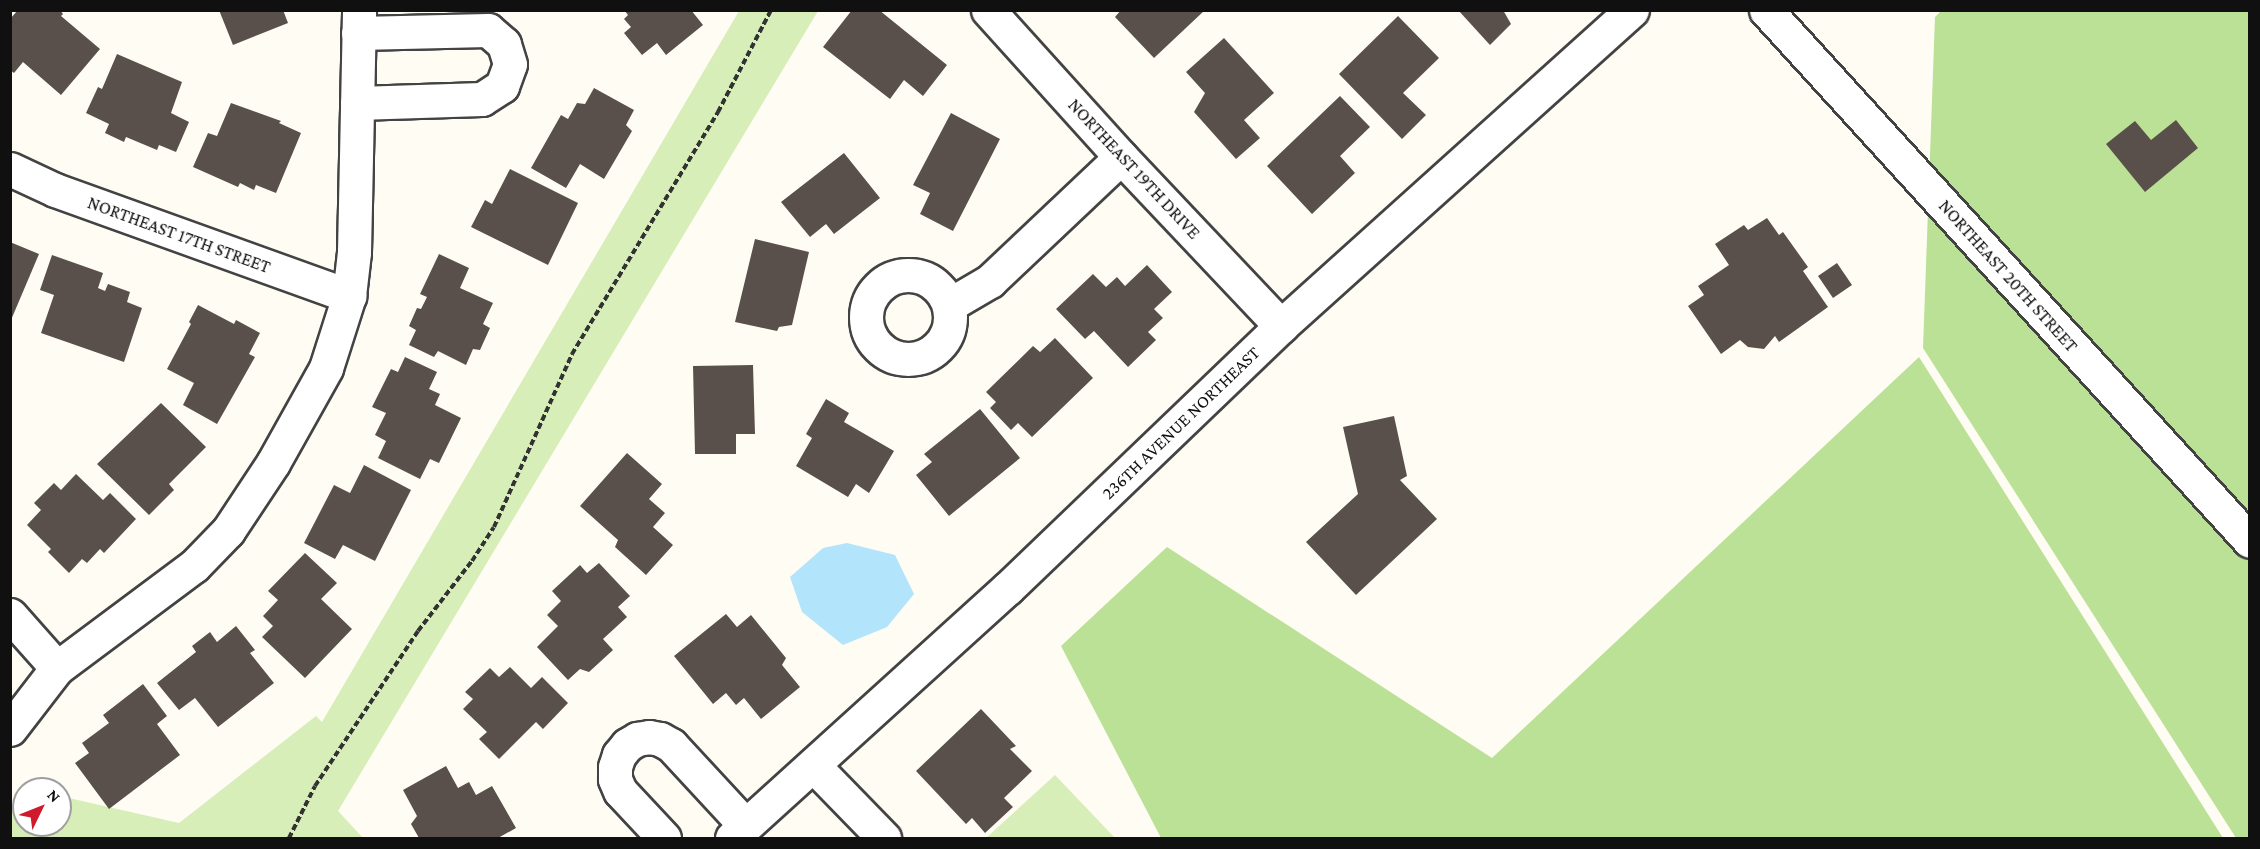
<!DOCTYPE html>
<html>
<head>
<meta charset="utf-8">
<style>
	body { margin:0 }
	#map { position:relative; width:2260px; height:849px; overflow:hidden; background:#fffcf3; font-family:"Crimson Pro",serif }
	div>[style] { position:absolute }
	.green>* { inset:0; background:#d7eeb8 }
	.forest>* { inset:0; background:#bbe196 }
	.water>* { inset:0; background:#b2e4fc }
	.building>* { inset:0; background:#5a504b }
	.path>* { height:4px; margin-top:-2px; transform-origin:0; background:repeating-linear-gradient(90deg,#323232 0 6px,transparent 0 9px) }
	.roads { filter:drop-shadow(2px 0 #434343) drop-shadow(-2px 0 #434343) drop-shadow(0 2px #434343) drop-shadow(0 -2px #434343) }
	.street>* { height:33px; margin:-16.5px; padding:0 16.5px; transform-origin:16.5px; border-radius:16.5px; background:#fff }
	.street>.ring { margin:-16.5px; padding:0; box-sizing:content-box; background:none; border:33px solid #fff; border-radius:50% }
	span { translate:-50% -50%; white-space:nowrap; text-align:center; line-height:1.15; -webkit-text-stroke:6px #fff; paint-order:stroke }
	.street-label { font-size:18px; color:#101010 }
	.frame { position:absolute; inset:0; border:12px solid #101010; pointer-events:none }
	.north { position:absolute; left:12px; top:777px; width:60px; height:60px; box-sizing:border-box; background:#fff; border:2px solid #9f9f9f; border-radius:50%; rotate:47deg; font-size:16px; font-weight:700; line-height:24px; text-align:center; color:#101010 }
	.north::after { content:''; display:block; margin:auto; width:21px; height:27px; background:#d0192a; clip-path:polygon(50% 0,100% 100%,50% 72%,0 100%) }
</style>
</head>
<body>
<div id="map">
	<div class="green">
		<i style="clip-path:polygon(739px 11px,818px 11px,338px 811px,363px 838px,11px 838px,11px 810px,23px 787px,31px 789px,24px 789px,24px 825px,60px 825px,60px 796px,179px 823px,316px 716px,322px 722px)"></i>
		<i style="clip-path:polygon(1055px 775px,1115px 838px,986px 838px)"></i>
	</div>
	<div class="forest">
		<i style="clip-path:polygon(1942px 10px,2249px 11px,2249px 838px,2236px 838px,1923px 348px,1935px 17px)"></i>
		<i style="clip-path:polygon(1919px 357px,2223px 838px,1161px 838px,1061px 646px,1167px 547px,1492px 758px)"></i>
	</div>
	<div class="water">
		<i style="clip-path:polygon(847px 543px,895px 555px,914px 594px,887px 627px,843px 645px,802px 612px,790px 577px,823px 548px)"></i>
	</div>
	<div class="building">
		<i style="clip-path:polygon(18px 10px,60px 10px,63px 14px,61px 16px,100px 49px,61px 95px,23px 62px,14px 73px,10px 70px,10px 19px)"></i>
		<i style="clip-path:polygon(219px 10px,283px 10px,288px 23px,233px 45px)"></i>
		<i style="clip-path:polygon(624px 10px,691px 10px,703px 25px,666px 55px,657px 43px,642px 55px,624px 33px,631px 27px,624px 19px,628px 15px)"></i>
		<i style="clip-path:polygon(852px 10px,879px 10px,947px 65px,923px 96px,904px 80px,890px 99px,823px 47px)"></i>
		<i style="clip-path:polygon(1121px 10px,1205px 10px,1154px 58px,1115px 17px)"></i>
		<i style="clip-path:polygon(1458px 10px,1503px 10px,1511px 24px,1490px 45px)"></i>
		<i style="clip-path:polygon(1398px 16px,1439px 58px,1403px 93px,1426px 115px,1402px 139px,1339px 74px)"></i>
		<i style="clip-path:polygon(1224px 38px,1274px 93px,1244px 120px,1260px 138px,1236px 159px,1194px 112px,1205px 93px,1186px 72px)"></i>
		<i style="clip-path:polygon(117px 54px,182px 82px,171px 113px,189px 122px,176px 152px,159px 145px,157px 150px,126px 137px,124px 142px,105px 133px,109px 124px,86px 113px,98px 87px,102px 89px)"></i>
		<i style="clip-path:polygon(594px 88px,634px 110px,626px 125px,632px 131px,604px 179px,580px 164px,566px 188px,531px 168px,561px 115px,568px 119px,577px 103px,585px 104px)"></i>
		<i style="clip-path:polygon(1340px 96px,1370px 127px,1340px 156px,1355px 173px,1312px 214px,1267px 166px)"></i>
		<i style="clip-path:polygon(231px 103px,281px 121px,279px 123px,301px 133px,276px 193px,256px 185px,254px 190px,240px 183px,238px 187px,193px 167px,208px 133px,217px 136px)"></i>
		<i style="clip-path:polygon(951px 113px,1000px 139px,953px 231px,920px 214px,930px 193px,913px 185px)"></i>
		<i style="clip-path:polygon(2176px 120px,2198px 148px,2145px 192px,2106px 144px,2135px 121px,2151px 140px)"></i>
		<i style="clip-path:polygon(844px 153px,880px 198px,834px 234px,826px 224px,810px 237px,781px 202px)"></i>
		<i style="clip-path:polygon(510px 169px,578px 203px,548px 265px,471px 227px,485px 200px,492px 204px)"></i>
		<i style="clip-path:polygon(1767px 218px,1779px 235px,1783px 232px,1808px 267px,1803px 271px,1828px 307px,1779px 342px,1775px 336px,1764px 349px,1748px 347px,1740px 340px,1721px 354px,1688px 306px,1704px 295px,1698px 286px,1729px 265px,1715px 244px,1744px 225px,1748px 230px)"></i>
		<i style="clip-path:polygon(755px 239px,809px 252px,792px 325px,779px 327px,777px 331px,735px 322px)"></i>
		<i style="clip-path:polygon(10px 242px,39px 254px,11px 320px,10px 320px)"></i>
		<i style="clip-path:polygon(439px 254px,469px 268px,460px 288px,493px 303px,483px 324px,490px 328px,480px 350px,473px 349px,466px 365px,438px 351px,434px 357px,409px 345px,416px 330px,409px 326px,417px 308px,421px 309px,427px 297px,420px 294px)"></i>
		<i style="clip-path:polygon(52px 255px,103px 273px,98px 288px,105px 291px,108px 284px,130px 292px,127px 302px,142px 308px,124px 362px,41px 333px,54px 295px,40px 290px)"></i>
		<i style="clip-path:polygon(1837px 263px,1852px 285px,1833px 298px,1818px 276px)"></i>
		<i style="clip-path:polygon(1147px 265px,1172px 292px,1154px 309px,1163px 318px,1148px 332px,1156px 340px,1128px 367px,1094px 331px,1085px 339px,1056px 309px,1093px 274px,1106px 287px,1117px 277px,1125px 286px)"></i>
		<i style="clip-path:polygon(198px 305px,234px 324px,236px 320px,260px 333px,249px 354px,255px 357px,217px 424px,183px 405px,194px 383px,167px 369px,191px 324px,189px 322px)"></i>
		<i style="clip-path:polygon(1055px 338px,1093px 378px,1032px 437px,1018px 423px,1011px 430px,990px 408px,996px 402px,986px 392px,1033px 346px,1040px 352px)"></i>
		<i style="clip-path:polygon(405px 357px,437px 372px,429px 389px,440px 394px,435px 405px,461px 418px,439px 463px,430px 459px,420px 479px,378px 458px,386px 441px,375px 435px,386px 413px,372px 407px,391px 369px,398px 372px)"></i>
		<i style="clip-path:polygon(753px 365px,755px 434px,736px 434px,736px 454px,695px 454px,693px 366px)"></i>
		<i style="clip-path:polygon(826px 399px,849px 413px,844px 422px,894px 451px,869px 493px,856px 484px,848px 497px,796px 466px,812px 438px,806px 434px)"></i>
		<i style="clip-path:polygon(161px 403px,206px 447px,169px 484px,174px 490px,149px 515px,97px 464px)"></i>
		<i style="clip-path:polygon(980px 409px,1020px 458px,949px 516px,916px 475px,932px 462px,924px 454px)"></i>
		<i style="clip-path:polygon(1394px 416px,1407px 476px,1400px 480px,1437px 519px,1356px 595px,1306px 542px,1358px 494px,1343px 427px)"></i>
		<i style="clip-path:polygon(627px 453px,662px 484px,649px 499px,665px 513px,653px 527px,673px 545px,646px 575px,615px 547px,618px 540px,580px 506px)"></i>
		<i style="clip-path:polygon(364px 465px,411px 490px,375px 561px,343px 545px,335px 559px,304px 543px,334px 485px,350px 493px)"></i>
		<i style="clip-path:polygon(76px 474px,103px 500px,110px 493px,136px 519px,104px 553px,100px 549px,87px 563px,82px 559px,69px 573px,48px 552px,51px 549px,27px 525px,41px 510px,34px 503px,54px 483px,61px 490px)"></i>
		<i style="clip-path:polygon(305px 553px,337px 583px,321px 599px,352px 629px,305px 678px,262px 637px,273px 626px,263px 616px,278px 600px,268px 591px)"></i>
		<i style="clip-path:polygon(599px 563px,630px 596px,618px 607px,627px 617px,603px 639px,613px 650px,589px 672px,580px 669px,568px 680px,537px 647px,558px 626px,547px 615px,561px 601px,552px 591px,580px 565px,587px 573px)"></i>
		<i style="clip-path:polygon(726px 614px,737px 627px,751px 615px,786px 658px,782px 665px,800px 687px,761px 719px,744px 698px,736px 705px,726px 693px,713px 704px,674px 656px)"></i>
		<i style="clip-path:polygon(236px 626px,255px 650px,250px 653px,274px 683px,218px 727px,195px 698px,179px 710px,157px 683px,196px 652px,192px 646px,210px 632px,217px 642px)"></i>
		<i style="clip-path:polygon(510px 667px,531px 688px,542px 677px,568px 703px,543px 729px,536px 722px,499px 759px,479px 739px,487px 732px,463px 709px,473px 699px,465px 692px,490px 668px,499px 677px)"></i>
		<i style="clip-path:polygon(143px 684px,167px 716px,157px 724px,180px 755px,109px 809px,75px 763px,89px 753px,82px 743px,109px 723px,103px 715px)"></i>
		<i style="clip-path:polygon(981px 709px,1016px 746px,1010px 749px,1032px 771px,1004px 798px,1013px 807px,985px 833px,972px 818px,966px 824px,916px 771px)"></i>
		<i style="clip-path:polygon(446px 766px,458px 788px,469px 782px,476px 795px,492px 786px,516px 828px,498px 838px,419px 838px,411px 824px,417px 816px,403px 790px)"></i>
	</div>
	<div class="path">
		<i style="left:289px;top:838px;width:58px;rotate:-63.4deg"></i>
		<i style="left:315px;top:786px;width:186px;rotate:-56.4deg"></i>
		<i style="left:418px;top:631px;width:88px;rotate:-52.4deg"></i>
		<i style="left:472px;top:561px;width:40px;rotate:-57.1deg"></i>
		<i style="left:494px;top:527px;width:190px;rotate:-65.7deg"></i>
		<i style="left:572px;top:354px;width:283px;rotate:-58.9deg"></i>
		<i style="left:718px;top:112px;width:115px;rotate:-62.5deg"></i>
	</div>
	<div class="roads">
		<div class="street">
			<i style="left:988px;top:10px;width:198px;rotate:47.9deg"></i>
			<i style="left:1121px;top:157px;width:233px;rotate:46.6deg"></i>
			<i style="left:1766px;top:10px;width:718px;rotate:47.65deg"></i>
			<i style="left:357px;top:103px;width:125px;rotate:-1.8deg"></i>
			<i style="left:482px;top:99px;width:24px;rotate:-33deg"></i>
			<i style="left:502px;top:86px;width:23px;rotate:-70deg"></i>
			<i style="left:510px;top:64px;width:21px;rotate:-107deg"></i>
			<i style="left:504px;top:44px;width:21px;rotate:-139deg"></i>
			<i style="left:488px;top:30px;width:130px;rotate:178.7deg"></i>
			<i style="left:10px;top:169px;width:50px;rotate:25deg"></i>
			<i style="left:55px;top:190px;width:313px;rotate:19.8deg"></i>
			<i class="ring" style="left:866px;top:275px;width:51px;height:51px"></i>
			<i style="left:949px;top:305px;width:48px;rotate:-30.3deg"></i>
			<i style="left:990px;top:281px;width:180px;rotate:-43.4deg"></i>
			<i style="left:10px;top:615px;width:71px;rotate:48.4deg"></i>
			<i style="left:10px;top:729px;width:77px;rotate:-52.4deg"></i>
			<i style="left:57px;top:668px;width:171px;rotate:-36.7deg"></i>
			<i style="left:194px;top:566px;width:49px;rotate:-45.8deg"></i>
			<i style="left:228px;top:531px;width:82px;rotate:-56.5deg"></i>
			<i style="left:273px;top:463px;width:109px;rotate:-60.8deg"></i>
			<i style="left:326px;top:368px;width:76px;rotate:-72.3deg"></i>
			<i style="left:349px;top:296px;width:44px;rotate:-83.5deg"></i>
			<i style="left:354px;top:252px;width:242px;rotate:-88.8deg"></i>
			<i style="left:813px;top:765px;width:102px;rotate:45.8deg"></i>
			<i style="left:664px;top:838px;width:64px;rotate:-133.1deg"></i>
			<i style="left:620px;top:791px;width:13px;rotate:-113deg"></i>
			<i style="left:615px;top:779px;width:12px;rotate:-90deg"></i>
			<i style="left:615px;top:767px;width:13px;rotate:-72deg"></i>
			<i style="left:619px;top:755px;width:13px;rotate:-51deg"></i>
			<i style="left:627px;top:745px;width:12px;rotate:-31deg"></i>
			<i style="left:637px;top:739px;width:12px;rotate:-9deg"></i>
			<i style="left:649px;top:737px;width:11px;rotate:10deg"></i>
			<i style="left:660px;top:739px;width:13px;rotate:29deg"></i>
			<i style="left:671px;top:745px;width:110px;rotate:47.2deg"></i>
			<i style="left:732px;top:838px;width:372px;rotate:-42.2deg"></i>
			<i style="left:1008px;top:588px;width:378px;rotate:-43.8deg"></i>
			<i style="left:1281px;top:326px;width:472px;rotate:-42deg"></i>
		</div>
	</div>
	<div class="street-label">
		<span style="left:1134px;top:169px;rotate:47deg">NORTHEAST 19TH DRIVE</span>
		<span style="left:179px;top:235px;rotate:20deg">NORTHEAST 17TH STREET</span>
		<span style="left:2008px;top:276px;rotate:48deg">NORTHEAST 20TH STREET</span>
		<span style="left:1181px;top:423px;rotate:-44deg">236TH AVENUE NORTHEAST</span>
	</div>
	<div class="frame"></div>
	<div class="north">N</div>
</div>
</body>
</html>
